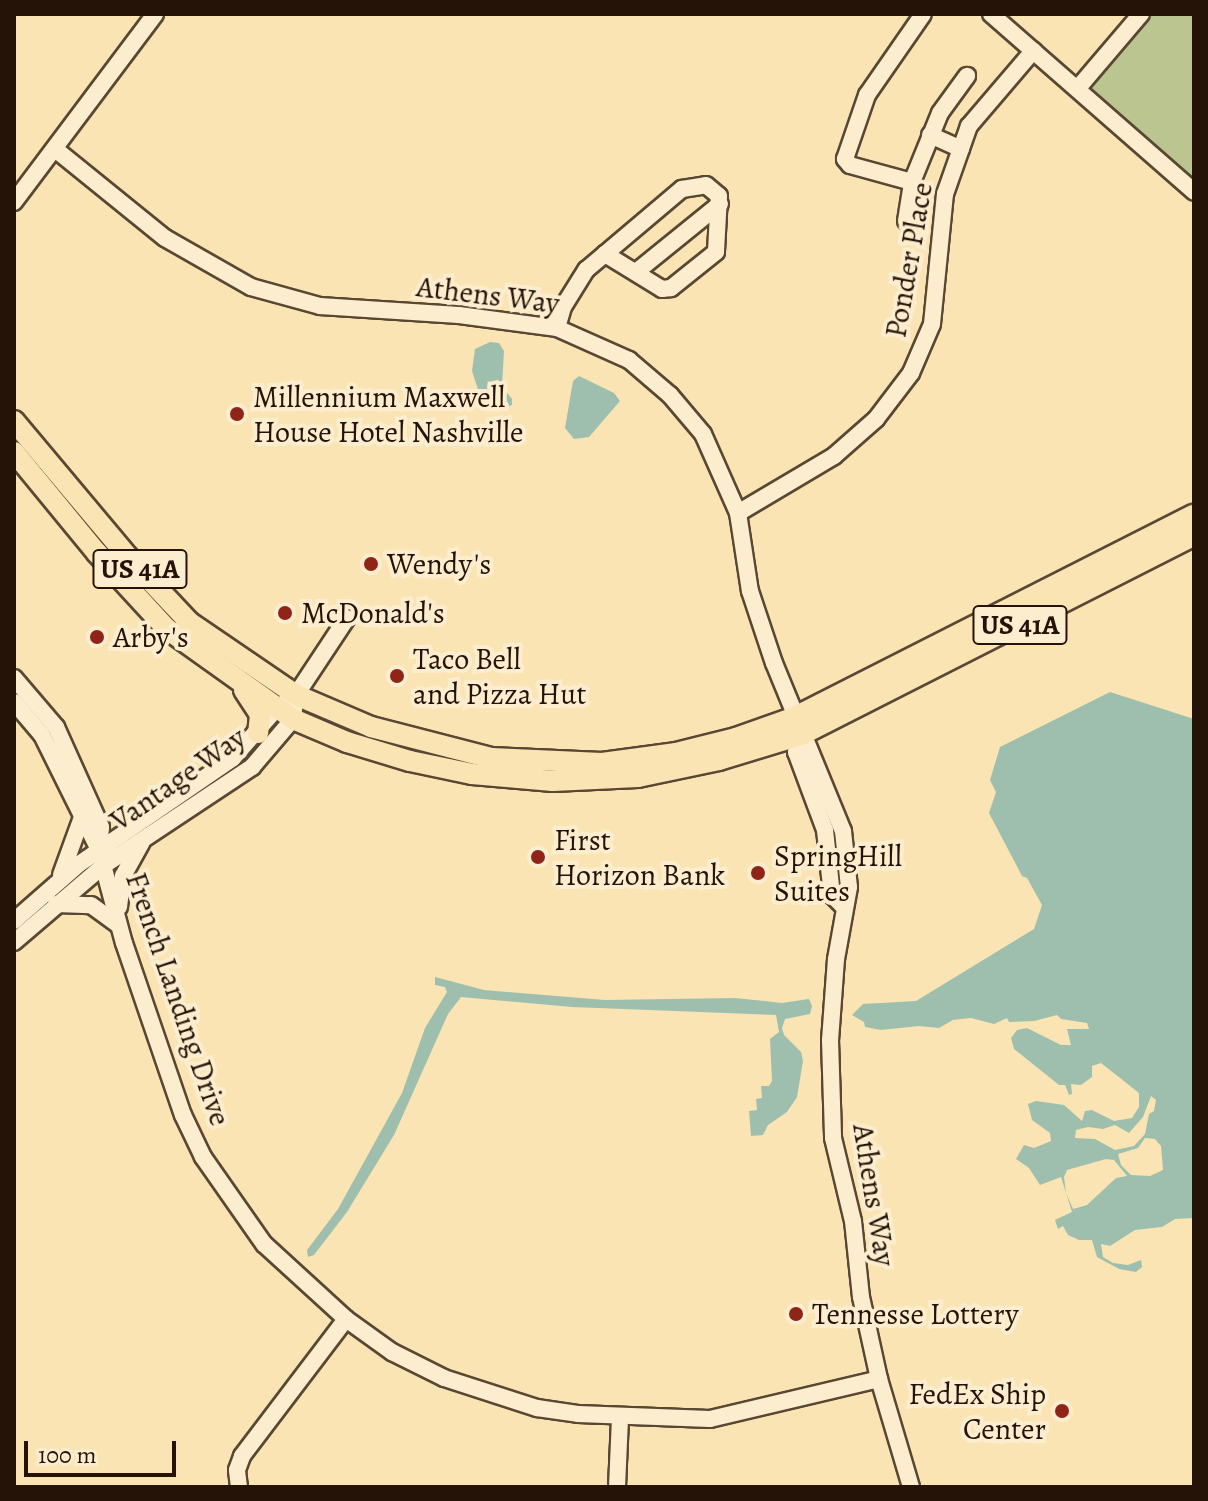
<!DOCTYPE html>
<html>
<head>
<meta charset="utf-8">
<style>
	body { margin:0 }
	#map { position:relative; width:1208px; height:1501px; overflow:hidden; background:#fae4b3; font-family:Alegreya,serif }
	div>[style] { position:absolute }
	.green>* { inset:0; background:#bac58f }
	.water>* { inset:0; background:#9ebfae }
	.roads { filter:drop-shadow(2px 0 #5a4733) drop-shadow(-2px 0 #5a4733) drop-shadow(0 2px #5a4733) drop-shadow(0 -2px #5a4733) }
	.minor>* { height:16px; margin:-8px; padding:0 8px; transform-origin:8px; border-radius:8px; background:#fcedce }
	.major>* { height:20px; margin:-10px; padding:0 10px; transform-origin:10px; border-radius:10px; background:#fae4b3 }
	.dots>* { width:22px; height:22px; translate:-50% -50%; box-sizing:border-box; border:4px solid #fcedce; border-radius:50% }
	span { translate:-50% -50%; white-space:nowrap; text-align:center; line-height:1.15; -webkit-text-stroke:8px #fcedce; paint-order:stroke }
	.shield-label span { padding:2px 6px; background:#fcedce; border:2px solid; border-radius:6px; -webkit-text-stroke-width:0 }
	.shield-label { font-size:28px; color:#251308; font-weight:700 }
	.street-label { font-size:30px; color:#251308 }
	.poi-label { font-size:30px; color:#251308 }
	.left { translate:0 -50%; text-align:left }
	.right { translate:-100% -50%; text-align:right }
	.frame { position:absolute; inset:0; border:16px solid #251308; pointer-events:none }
	.scale { position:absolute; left:24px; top:1441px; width:152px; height:36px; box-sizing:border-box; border:4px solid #251308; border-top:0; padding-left:10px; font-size:24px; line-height:28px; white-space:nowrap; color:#251308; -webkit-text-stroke:6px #fcedce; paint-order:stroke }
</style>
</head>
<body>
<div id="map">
	<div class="green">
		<i style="clip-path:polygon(1148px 14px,1194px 14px,1194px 186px,1092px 92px,1091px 84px)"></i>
	</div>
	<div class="water">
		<i style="clip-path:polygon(490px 342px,499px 343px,504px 351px,502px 386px,512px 399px,512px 405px,498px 411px,483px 405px,472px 371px,475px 349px)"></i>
		<i style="clip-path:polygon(579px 376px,614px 393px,620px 401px,589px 437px,574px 439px,565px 428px,573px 381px)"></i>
		<i style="clip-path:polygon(evenodd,1110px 692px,1194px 719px,1194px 1218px,1175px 1219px,1162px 1227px,1135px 1230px,1110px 1246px,1101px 1244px,1103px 1257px,1113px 1263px,1128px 1265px,1141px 1260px,1142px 1267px,1136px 1272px,1119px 1269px,1097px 1257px,1092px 1240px,1079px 1240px,1068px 1235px,1063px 1226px,1058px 1229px,1055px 1220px,1072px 1212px,1061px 1177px,1040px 1185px,1029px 1168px,1016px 1159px,1024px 1145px,1034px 1148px,1051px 1141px,1050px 1133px,1032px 1120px,1028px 1104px,1036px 1101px,1064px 1105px,1082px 1121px,1085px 1111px,1092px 1110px,1114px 1121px,1132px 1118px,1139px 1107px,1139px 1093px,1101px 1063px,1092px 1066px,1092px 1077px,1081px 1085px,1071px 1084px,1072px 1094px,1069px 1095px,1065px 1085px,1059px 1085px,1014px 1049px,1011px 1038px,1017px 1030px,1027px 1028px,1061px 1045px,1071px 1045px,1067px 1029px,1089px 1029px,1087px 1023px,1061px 1019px,1057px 1015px,1034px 1021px,1009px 1022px,1007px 1018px,994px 1024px,971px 1018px,953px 1020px,939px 1028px,919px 1026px,881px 1030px,865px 1027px,864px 1022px,852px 1015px,863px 1004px,916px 1001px,1034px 929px,1042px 905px,1027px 878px,1022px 876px,989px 813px,996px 792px,990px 780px,1000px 747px,1110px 692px,1151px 1096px,1156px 1100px,1154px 1111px,1149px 1114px,1145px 1134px,1134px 1146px,1115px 1150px,1095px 1139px,1075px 1138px,1076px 1130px,1088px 1127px,1103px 1129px,1115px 1125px,1129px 1133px,1143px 1117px,1151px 1096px,1110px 692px,1145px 1138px,1155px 1139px,1161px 1146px,1163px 1170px,1150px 1176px,1131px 1175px,1121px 1165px,1118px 1154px,1138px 1148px,1145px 1138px,1110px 692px,1106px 1159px,1114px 1160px,1127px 1176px,1116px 1178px,1087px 1205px,1073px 1209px,1066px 1193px,1064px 1177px,1067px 1170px,1106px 1159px)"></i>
		<i style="clip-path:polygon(435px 977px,484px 990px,605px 1000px,735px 998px,782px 1003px,809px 999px,812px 1006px,810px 1014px,785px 1019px,782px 1028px,784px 1035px,801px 1052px,803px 1061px,797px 1097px,787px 1112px,768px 1125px,763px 1135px,751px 1136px,749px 1111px,757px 1110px,756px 1099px,762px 1098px,761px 1086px,769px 1086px,772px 1081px,770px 1039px,779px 1032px,776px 1015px,572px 1007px,461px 997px,448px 1014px,394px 1135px,347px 1212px,314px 1255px,308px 1257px,307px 1250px,338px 1209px,402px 1093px,425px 1028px,447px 992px,445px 987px,435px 985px)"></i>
	</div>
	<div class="roads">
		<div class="minor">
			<i style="left:991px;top:14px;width:270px;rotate:41.2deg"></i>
			<i style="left:1078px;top:88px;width:97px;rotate:-49.6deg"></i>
			<i style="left:930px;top:135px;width:34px;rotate:24deg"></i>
			<i style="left:55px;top:149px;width:141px;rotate:39deg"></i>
			<i style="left:165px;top:238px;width:99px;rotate:29.7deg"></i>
			<i style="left:251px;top:287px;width:72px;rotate:15.4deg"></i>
			<i style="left:320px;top:306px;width:139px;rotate:3.7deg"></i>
			<i style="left:459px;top:315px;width:99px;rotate:7.6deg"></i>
			<i style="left:557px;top:328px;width:79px;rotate:24deg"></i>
			<i style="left:629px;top:360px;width:54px;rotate:40.5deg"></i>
			<i style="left:670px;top:395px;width:51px;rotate:49.8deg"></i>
			<i style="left:703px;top:434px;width:86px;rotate:66.1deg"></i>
			<i style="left:738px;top:513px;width:79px;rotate:81.3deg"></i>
			<i style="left:750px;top:591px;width:76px;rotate:71.6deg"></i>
			<i style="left:774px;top:663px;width:182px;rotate:67.7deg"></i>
			<i style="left:843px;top:831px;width:56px;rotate:83.9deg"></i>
			<i style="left:849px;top:887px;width:73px;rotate:100.2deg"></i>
			<i style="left:836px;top:959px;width:81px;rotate:94.2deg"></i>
			<i style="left:830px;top:1040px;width:98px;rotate:88.2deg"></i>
			<i style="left:833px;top:1138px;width:85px;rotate:76.5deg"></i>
			<i style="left:853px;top:1221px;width:76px;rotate:84deg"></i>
			<i style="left:861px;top:1297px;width:84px;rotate:77.6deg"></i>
			<i style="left:879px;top:1379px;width:113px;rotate:73.5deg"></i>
			<i style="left:912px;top:182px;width:74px;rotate:-67.9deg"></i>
			<i style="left:940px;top:113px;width:46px;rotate:-53.9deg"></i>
			<i style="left:14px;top:202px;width:235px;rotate:-53.1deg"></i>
			<i style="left:906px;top:221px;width:39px;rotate:-81deg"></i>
			<i style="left:912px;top:182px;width:64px;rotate:-164.7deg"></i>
			<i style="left:850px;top:165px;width:8px;rotate:-130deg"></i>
			<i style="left:845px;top:159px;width:68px;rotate:-71deg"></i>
			<i style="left:867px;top:95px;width:98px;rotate:-55.3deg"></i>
			<i style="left:636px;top:272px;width:108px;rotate:-39deg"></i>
			<i style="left:557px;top:328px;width:22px;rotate:-74deg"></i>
			<i style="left:563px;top:307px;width:44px;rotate:-58.1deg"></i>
			<i style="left:586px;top:270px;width:126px;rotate:-40.2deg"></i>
			<i style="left:682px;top:189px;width:24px;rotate:-9deg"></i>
			<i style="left:706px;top:185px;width:17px;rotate:40deg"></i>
			<i style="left:719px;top:196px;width:56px;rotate:93.1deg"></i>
			<i style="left:716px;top:252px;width:58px;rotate:141.3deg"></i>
			<i style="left:671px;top:288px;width:9px;rotate:174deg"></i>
			<i style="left:662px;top:289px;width:67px;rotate:-148.4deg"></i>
			<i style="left:738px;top:513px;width:112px;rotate:-30.7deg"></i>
			<i style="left:834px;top:456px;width:56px;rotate:-41.4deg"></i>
			<i style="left:876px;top:419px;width:58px;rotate:-52.7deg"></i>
			<i style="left:911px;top:373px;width:53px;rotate:-66.8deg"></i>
			<i style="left:932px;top:324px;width:131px;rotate:-84.3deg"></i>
			<i style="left:945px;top:194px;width:72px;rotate:-70.6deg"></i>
			<i style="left:969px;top:126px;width:99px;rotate:-49.5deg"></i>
			<i style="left:14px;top:678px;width:65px;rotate:49.4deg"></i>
			<i style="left:56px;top:727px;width:110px;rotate:65.8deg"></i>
			<i style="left:101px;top:827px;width:23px;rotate:95deg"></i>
			<i style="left:99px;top:850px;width:96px;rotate:75deg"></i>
			<i style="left:124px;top:943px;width:182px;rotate:71.1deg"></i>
			<i style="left:183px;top:1115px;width:47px;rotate:64.5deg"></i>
			<i style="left:203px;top:1157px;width:106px;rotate:55deg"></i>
			<i style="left:264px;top:1244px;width:111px;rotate:42.4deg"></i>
			<i style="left:346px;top:1319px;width:57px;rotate:35.7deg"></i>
			<i style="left:392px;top:1352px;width:58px;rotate:26.6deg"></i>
			<i style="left:444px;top:1378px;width:98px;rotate:17.9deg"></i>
			<i style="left:537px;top:1408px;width:41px;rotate:8.3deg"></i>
			<i style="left:578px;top:1414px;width:132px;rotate:2.2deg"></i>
			<i style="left:710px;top:1419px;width:174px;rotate:-13.3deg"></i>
			<i style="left:14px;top:702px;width:43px;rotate:49.7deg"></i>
			<i style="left:42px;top:735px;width:128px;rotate:63.6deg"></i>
			<i style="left:801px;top:735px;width:18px;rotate:106deg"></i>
			<i style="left:796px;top:752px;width:83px;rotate:69.6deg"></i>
			<i style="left:825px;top:830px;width:65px;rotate:83.9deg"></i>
			<i style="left:832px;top:895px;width:16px;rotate:45deg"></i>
			<i style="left:61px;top:875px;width:59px;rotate:-70deg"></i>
			<i style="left:56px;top:904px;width:35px;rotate:2deg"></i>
			<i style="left:91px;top:905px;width:34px;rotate:36deg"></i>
			<i style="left:119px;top:907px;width:31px;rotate:-83deg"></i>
			<i style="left:123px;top:876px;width:38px;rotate:-61deg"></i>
			<i style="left:14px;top:921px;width:86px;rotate:-41.2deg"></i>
			<i style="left:79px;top:864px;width:187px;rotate:-34.5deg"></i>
			<i style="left:233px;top:758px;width:67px;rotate:-48.7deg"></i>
			<i style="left:277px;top:708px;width:23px;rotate:-34deg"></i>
			<i style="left:296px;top:695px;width:92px;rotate:-56.5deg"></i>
			<i style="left:14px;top:942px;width:117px;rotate:-40.5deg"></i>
			<i style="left:103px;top:866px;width:179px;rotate:-33.6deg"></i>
			<i style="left:252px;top:767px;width:63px;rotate:-49.5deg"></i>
			<i style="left:293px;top:719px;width:10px;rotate:-84deg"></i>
			<i style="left:239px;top:1487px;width:17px;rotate:-97deg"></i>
			<i style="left:237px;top:1470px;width:15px;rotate:-70deg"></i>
			<i style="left:242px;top:1456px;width:172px;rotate:-52.8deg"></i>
			<i style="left:617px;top:1487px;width:70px;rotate:-87.5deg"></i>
		</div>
		<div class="major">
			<i style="left:14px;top:421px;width:179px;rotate:50deg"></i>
			<i style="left:129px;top:558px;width:88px;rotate:46.8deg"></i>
			<i style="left:189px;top:622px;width:130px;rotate:34.3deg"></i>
			<i style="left:296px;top:695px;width:82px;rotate:23.1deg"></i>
			<i style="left:371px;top:727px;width:124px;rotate:14.5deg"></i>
			<i style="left:491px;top:758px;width:111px;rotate:2.6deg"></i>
			<i style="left:602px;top:763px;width:75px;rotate:-7.7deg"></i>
			<i style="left:676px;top:753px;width:62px;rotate:-14deg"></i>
			<i style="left:736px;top:738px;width:63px;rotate:-19.6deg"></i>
			<i style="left:795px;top:717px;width:447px;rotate:-26.9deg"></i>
			<i style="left:14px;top:452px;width:131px;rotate:50.6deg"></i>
			<i style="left:97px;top:553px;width:103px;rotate:47.4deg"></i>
			<i style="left:167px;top:629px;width:155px;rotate:35.5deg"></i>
			<i style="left:293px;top:719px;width:59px;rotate:23.1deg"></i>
			<i style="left:347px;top:742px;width:66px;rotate:16.8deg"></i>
			<i style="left:410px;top:761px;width:63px;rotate:11.8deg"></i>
			<i style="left:472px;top:774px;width:81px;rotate:4.9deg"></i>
			<i style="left:553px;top:781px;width:85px;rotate:-2.7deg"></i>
			<i style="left:638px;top:777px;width:83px;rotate:-11.9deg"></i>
			<i style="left:719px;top:760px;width:86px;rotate:-17deg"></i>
			<i style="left:801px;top:735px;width:441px;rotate:-26.9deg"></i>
			<i style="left:244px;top:690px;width:30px;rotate:57deg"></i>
			<i style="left:260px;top:715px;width:18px;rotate:96deg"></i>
		</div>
	</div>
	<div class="dots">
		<i style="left:237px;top:414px;background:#8f2418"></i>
		<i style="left:371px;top:564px;background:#8f2418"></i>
		<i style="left:285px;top:613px;background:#8f2418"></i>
		<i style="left:97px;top:637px;background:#8f2418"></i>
		<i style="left:397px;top:676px;background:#8f2418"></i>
		<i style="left:538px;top:857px;background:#8f2418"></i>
		<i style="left:758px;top:873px;background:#8f2418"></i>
		<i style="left:796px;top:1314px;background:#8f2418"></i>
		<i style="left:1062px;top:1411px;background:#8f2418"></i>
	</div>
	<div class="shield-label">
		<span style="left:140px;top:569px">US 41A</span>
		<span style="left:1020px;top:625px">US 41A</span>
	</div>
	<div class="street-label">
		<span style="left:909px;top:260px;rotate:-80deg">Ponder Place</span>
		<span style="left:488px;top:295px;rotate:7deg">Athens Way</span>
		<span style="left:178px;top:779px;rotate:-35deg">Vantage Way</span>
		<span style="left:178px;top:999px;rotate:71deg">French Landing Drive</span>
		<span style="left:874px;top:1195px;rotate:81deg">Athens Way</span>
	</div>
	<div class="poi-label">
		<span class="left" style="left:253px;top:414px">Millennium Maxwell<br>House Hotel Nashville</span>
		<span class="left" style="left:387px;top:564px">Wendy's</span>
		<span class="left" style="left:301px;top:613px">McDonald's</span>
		<span class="left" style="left:113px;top:637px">Arby's</span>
		<span class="left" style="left:413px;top:676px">Taco Bell<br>and Pizza Hut</span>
		<span class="left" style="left:554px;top:857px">First<br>Horizon Bank</span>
		<span class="left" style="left:774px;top:873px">SpringHill<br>Suites</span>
		<span class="left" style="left:812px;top:1314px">Tennesse Lottery</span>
		<span class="right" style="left:1046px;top:1411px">FedEx Ship<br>Center</span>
	</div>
	<div class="frame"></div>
	<div class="scale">100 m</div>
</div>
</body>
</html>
